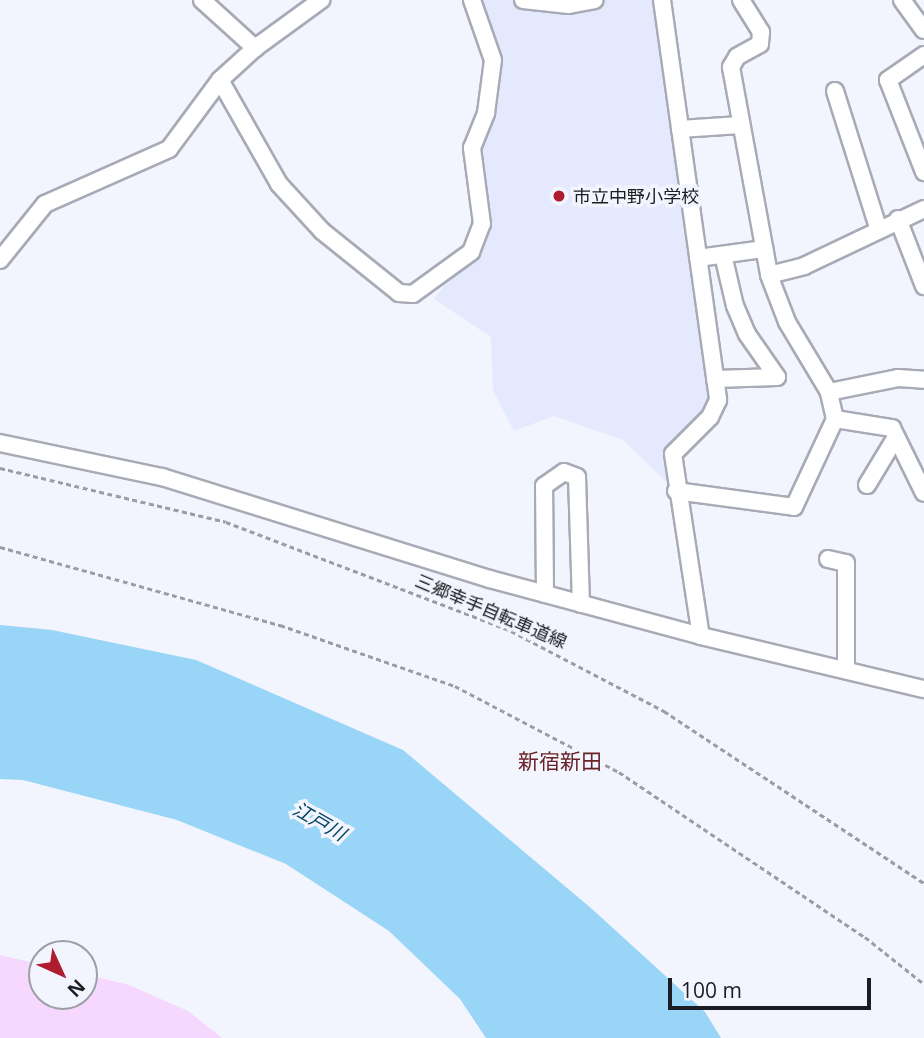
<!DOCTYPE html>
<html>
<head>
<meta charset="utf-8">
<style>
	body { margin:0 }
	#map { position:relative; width:924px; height:1038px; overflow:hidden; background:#f2f4fe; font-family:"Open Sans","Noto Sans JP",sans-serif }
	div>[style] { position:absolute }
	.built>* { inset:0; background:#e5e9fd }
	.green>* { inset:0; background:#f6d8ff }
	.water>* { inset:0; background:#98d5f7 }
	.path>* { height:2.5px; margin-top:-1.25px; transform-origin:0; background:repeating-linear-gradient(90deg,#9b9ca4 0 5px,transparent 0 8.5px) }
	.roads { filter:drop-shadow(2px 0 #a8aab6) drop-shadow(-2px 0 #a8aab6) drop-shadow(0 2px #a8aab6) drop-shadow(0 -2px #a8aab6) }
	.minor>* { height:16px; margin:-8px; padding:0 8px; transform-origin:8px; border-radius:8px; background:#fff }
	.dots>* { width:19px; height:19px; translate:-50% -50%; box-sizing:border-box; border:4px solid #f2f4fe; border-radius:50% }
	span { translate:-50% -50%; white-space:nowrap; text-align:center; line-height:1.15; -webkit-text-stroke:7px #f2f4fe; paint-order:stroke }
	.poi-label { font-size:18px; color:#1c1d22 }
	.left { translate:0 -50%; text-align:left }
	.street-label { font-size:18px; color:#1c1d22 }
	.water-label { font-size:19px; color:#004561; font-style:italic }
	.quarter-label { font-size:21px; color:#682225 }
	.north { position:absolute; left:28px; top:940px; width:70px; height:70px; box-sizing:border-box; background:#f2f4fe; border:2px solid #9c9ea6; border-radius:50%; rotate:135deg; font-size:19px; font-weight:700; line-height:28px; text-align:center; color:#1c1d22 }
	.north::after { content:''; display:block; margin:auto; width:24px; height:32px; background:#af1b2f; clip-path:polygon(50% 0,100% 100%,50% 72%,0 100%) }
	.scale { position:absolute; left:668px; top:978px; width:203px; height:32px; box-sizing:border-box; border:4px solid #1c1d22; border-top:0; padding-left:9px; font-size:21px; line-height:24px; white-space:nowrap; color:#1c1d22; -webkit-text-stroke:5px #f2f4fe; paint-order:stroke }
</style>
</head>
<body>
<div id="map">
	<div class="built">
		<i style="clip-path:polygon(472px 0,662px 0,718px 400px,682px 440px,676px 491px,623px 440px,554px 416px,514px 431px,493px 390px,491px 337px,434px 299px,471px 252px,482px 224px,472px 148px,493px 60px)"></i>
	</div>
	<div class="green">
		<i style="clip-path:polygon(0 955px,42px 965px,42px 996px,84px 996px,84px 974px,129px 985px,188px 1011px,222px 1038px,0 1038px)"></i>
	</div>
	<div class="water">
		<i style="clip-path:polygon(0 625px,52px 630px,196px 660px,403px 750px,592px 909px,705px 1012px,721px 1038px,486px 1038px,460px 999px,389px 931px,286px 864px,177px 820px,23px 780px,0 779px)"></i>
	</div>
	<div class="path">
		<i style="left:0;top:468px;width:232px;rotate:13.4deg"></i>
		<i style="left:226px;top:522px;width:305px;rotate:20.9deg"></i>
		<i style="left:511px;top:631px;width:173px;rotate:27.6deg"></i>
		<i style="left:664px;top:711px;width:312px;rotate:33.5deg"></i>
		<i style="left:0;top:547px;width:291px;rotate:15.6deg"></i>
		<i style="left:280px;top:625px;width:185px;rotate:19.2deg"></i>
		<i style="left:455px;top:686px;width:185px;rotate:27.7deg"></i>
		<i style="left:619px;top:772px;width:296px;rotate:33.9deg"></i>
		<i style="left:865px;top:937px;width:75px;rotate:38.5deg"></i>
	</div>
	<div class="roads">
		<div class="minor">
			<i style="left:202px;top:0;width:72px;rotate:42.2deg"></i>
			<i style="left:523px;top:0;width:46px;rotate:6.2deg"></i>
			<i style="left:569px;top:5px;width:26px;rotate:-11deg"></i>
			<i style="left:662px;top:0;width:404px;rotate:82deg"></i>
			<i style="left:718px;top:400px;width:19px;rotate:115deg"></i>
			<i style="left:710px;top:417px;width:52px;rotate:135deg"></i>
			<i style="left:673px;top:454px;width:184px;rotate:81.3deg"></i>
			<i style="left:741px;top:0;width:38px;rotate:58deg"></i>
			<i style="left:761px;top:32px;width:12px;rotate:95deg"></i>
			<i style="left:760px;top:44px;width:26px;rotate:151deg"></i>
			<i style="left:737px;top:57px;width:12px;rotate:121deg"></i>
			<i style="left:731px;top:67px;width:211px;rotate:79.6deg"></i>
			<i style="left:769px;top:275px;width:50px;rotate:69deg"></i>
			<i style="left:787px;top:322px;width:82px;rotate:59deg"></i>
			<i style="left:829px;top:392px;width:70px;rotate:-11.5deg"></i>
			<i style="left:898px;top:378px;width:26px;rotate:4deg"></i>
			<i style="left:902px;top:0;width:37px;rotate:54deg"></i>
			<i style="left:924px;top:55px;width:44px;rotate:145.2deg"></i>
			<i style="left:888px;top:80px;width:99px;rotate:68.6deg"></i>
			<i style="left:220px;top:80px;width:120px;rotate:60.4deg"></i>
			<i style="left:279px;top:184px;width:64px;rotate:47.5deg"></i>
			<i style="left:322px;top:231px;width:99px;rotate:38.8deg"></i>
			<i style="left:399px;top:293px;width:14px;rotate:4deg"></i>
			<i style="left:413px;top:294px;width:72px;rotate:-35.9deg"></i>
			<i style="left:471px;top:252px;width:30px;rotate:-69deg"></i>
			<i style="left:482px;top:224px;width:77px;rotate:-97.5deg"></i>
			<i style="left:472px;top:148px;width:38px;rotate:-68deg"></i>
			<i style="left:486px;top:113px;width:53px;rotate:-82.5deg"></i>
			<i style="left:493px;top:60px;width:64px;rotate:-109.3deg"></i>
			<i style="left:835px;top:91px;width:143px;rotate:72.5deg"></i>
			<i style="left:680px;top:129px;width:60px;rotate:-3.8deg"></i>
			<i style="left:898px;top:219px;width:72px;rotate:68.8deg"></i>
			<i style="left:698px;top:258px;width:67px;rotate:-7.8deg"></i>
			<i style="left:0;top:260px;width:72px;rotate:-51.2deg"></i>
			<i style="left:45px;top:204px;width:136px;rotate:-23.9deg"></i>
			<i style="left:169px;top:149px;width:86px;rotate:-53.5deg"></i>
			<i style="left:220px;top:80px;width:47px;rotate:-42.4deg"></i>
			<i style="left:255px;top:48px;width:82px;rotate:-36deg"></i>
			<i style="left:769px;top:275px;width:36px;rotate:-14deg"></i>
			<i style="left:804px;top:266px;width:133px;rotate:-25.4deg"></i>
			<i style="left:715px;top:379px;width:62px;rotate:-1.8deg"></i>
			<i style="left:777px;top:377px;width:52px;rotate:-124.9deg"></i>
			<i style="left:747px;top:334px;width:30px;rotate:-113deg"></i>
			<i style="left:735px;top:306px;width:52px;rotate:-103.2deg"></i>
			<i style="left:835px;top:419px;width:58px;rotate:9deg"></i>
			<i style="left:892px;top:428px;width:72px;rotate:63.8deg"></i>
			<i style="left:0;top:443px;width:166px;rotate:11.9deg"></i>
			<i style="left:162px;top:477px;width:343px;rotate:17.3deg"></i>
			<i style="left:490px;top:579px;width:219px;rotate:15.1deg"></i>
			<i style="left:701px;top:636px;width:229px;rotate:13.4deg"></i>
			<i style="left:867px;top:485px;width:56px;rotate:-58.9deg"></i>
			<i style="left:676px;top:491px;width:119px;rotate:7.7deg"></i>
			<i style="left:794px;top:507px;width:97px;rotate:-65deg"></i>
			<i style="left:835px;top:419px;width:28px;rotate:-103deg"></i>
			<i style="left:828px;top:559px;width:18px;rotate:13deg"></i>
			<i style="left:846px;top:563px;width:107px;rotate:90deg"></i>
			<i style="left:545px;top:594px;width:108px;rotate:-90.5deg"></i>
			<i style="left:544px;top:486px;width:24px;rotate:-35deg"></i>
			<i style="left:564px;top:472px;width:14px;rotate:21deg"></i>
			<i style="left:577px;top:477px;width:127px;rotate:88.2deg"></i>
		</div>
	</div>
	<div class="dots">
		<i style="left:559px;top:196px;background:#af1b2f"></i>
	</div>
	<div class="poi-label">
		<span class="left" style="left:573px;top:196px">市立中野小学校</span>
	</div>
	<div class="street-label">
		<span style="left:491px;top:611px;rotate:23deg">三郷幸手自転車道線</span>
	</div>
	<div class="water-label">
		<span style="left:319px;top:822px;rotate:30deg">江戸川</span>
	</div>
	<div class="quarter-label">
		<span style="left:560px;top:761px">新宿新田</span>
	</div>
	<div class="north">N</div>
	<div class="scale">100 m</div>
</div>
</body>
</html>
